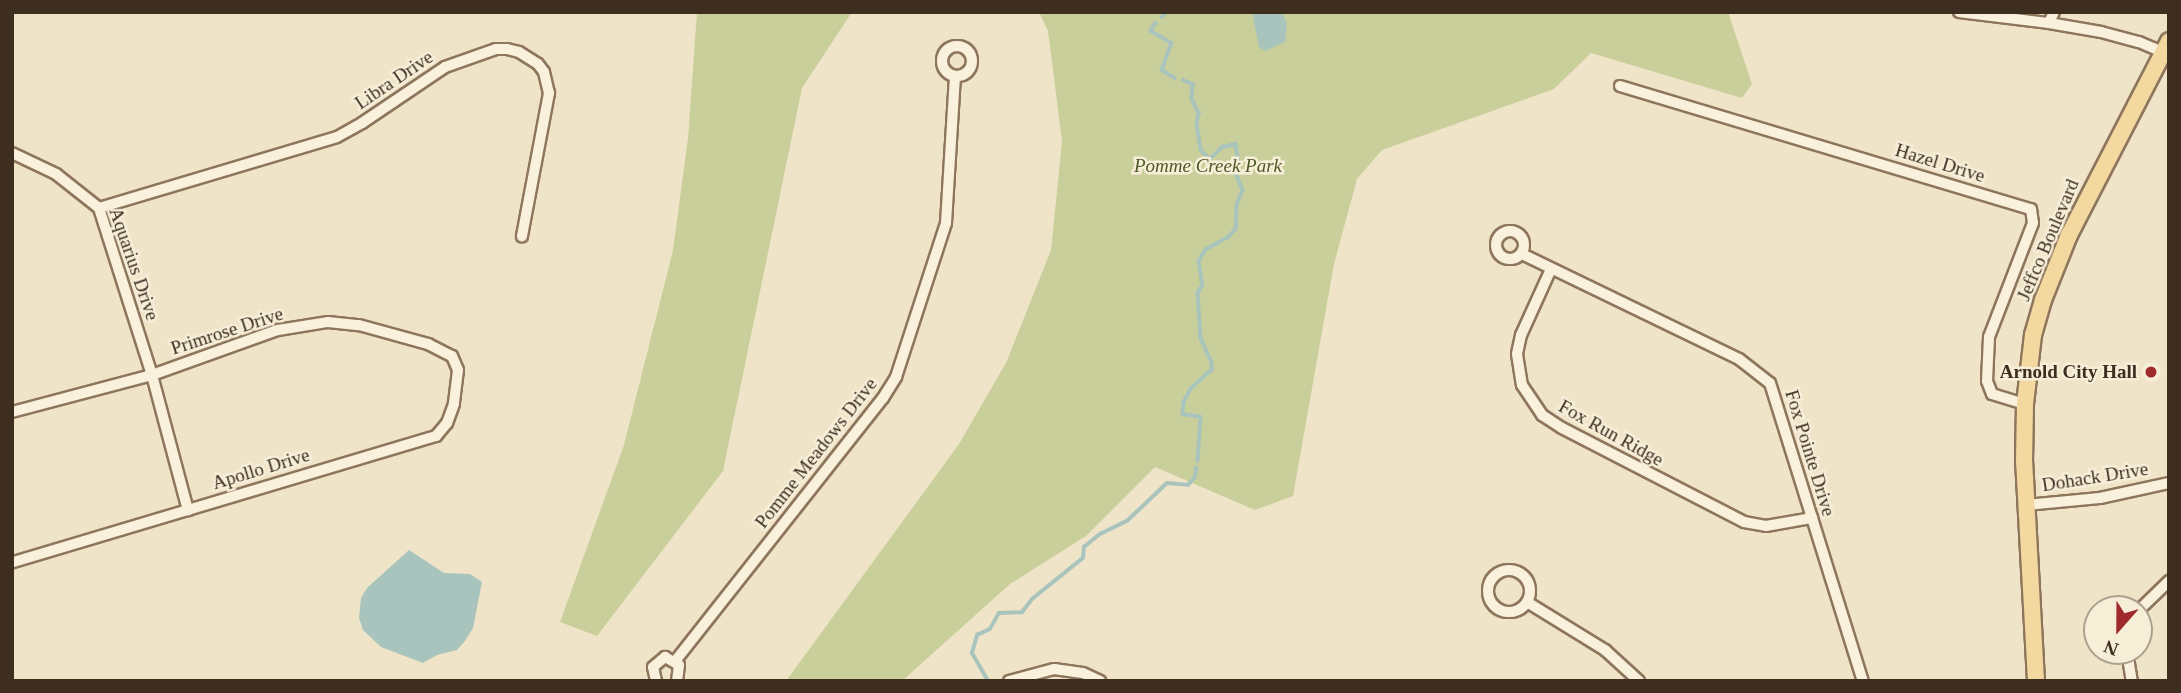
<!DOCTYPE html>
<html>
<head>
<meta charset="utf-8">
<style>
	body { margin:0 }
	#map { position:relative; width:2181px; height:693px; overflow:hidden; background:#f0e4c8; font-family:"Times New Roman",serif }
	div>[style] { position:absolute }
	.green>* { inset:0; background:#c9cf9b }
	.water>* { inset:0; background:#a9c4bc }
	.stream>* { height:3.5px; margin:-1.75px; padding:0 1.75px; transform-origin:1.75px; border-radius:1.75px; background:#a9c4bc }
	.roads { filter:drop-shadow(2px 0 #8d765c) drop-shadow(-2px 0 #8d765c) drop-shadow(0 2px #8d765c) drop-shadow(0 -2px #8d765c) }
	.street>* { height:10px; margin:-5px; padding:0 5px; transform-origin:5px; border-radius:5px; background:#faf1dc }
	.street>.ring { margin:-5px; padding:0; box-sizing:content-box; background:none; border:10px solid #faf1dc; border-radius:50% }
	.primary>* { height:16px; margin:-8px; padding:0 8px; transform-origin:8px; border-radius:8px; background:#f3d9a0 }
	.dots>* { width:19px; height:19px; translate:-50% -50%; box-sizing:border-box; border:4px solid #f7eed8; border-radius:50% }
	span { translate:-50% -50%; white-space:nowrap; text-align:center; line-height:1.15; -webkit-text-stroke:5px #f7eed8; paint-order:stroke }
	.street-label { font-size:19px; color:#3d2e20 }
	.park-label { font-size:19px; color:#4d5a26; font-style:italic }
	.poi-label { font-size:19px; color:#3d2e20; font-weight:700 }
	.right { translate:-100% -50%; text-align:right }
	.frame { position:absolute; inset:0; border:14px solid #3d2e20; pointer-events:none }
	.north { position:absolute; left:2083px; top:595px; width:70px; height:70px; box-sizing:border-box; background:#f7eed8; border:2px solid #ada18e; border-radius:50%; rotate:201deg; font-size:19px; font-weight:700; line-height:28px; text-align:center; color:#3d2e20 }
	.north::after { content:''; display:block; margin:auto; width:24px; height:32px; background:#9e2a2b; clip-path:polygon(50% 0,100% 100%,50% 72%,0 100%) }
</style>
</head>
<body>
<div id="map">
	<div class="green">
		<i style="clip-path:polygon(697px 12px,852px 12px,802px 88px,723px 471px,597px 636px,560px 622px,624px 445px,673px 250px,688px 138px)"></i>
		<i style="clip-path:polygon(1039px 12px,1728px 12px,1752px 84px,1742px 98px,1591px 53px,1554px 89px,1382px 150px,1357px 179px,1334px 264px,1293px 496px,1255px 510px,1155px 467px,1086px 536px,1010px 584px,902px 681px,786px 681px,959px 444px,1006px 363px,1051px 250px,1062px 141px,1048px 31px)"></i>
	</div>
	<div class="water">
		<i style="clip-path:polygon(1252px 12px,1282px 12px,1287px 24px,1285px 42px,1265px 51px,1259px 47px)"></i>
		<i style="clip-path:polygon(409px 550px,444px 573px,470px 574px,482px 582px,473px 628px,465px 641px,457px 650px,437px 655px,423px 663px,381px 647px,363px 630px,359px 618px,361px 598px,367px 588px)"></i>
	</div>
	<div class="stream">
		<i style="left:1162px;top:17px;width:6px;rotate:-51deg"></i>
		<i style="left:1156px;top:23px;width:9px;rotate:122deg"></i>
		<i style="left:1151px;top:31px;width:24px;rotate:30deg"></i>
		<i style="left:1172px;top:43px;width:29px;rotate:110deg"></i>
		<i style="left:1162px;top:70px;width:15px;rotate:32deg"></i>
		<i style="left:1183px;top:80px;width:11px;rotate:22deg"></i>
		<i style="left:1193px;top:84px;width:15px;rotate:94deg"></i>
		<i style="left:1192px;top:99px;width:16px;rotate:63deg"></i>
		<i style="left:1199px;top:113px;width:11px;rotate:100deg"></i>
		<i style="left:1197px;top:124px;width:26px;rotate:81deg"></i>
		<i style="left:1201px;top:150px;width:13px;rotate:45deg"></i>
		<i style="left:1210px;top:159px;width:17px;rotate:-45deg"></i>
		<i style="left:1222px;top:147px;width:14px;rotate:-12deg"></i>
		<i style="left:1236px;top:144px;width:21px;rotate:82deg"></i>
		<i style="left:1239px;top:165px;width:9px;rotate:111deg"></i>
		<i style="left:1236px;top:173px;width:18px;rotate:68deg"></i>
		<i style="left:1243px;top:190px;width:16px;rotate:112deg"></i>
		<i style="left:1237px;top:205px;width:24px;rotate:92deg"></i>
		<i style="left:1236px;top:229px;width:11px;rotate:131deg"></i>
		<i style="left:1229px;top:237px;width:26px;rotate:151deg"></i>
		<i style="left:1206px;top:250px;width:13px;rotate:122deg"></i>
		<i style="left:1199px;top:261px;width:24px;rotate:81deg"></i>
		<i style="left:1203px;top:285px;width:9px;rotate:122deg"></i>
		<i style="left:1198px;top:293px;width:45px;rotate:86.2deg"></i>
		<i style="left:1201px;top:338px;width:27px;rotate:66deg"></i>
		<i style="left:1212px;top:363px;width:7px;rotate:90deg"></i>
		<i style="left:1212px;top:370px;width:28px;rotate:138deg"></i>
		<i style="left:1191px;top:389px;width:15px;rotate:118deg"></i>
		<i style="left:1184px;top:402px;width:12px;rotate:95deg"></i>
		<i style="left:1183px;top:414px;width:18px;rotate:9deg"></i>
		<i style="left:1201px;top:417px;width:44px;rotate:93.9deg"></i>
		<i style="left:988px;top:681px;width:32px;rotate:-120deg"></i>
		<i style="left:972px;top:653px;width:19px;rotate:-74deg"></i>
		<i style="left:977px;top:635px;width:14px;rotate:-25deg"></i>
		<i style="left:990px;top:629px;width:18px;rotate:-61deg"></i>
		<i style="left:999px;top:613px;width:23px;rotate:-2deg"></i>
		<i style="left:1022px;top:612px;width:16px;rotate:-52deg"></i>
		<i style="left:1032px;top:599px;width:65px;rotate:-38.8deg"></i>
		<i style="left:1083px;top:558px;width:11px;rotate:-85deg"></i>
		<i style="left:1084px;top:547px;width:21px;rotate:-39deg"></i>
		<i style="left:1100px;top:534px;width:30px;rotate:-26deg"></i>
		<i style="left:1127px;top:521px;width:55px;rotate:-43.5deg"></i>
		<i style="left:1167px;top:483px;width:21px;rotate:5deg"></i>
		<i style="left:1188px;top:485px;width:11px;rotate:-49deg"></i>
		<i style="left:1195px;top:477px;width:9px;rotate:-84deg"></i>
	</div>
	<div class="roads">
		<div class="street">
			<i style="left:1959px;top:12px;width:91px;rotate:7deg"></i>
			<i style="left:2049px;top:23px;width:12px;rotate:-66deg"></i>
			<i style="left:2049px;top:23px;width:53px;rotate:9.8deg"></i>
			<i style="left:2101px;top:32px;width:39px;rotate:15deg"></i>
			<i style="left:2139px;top:42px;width:26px;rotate:23deg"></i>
			<i class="ring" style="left:942px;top:46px;width:20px;height:20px"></i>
			<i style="left:1620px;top:86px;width:429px;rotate:16.7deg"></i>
			<i style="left:2031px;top:209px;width:14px;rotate:82deg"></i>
			<i style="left:2033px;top:223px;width:122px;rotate:111.1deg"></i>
			<i style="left:1989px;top:337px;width:44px;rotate:92.6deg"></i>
			<i style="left:1987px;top:381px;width:14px;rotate:69deg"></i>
			<i style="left:1992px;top:394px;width:34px;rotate:17deg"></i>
			<i style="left:12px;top:153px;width:49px;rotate:25.5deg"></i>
			<i style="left:56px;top:174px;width:55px;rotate:38.3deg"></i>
			<i style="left:99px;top:208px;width:175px;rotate:72.4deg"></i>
			<i style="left:152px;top:375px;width:140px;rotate:75.1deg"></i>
			<i style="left:99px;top:208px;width:248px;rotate:-16.6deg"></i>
			<i style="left:337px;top:137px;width:29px;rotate:-29deg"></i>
			<i style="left:362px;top:123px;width:100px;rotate:-34deg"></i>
			<i style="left:445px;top:67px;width:54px;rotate:-19.4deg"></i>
			<i style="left:496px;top:49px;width:11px"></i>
			<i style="left:507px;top:49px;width:12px;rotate:14deg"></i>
			<i style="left:519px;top:52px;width:22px;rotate:32deg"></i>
			<i style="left:538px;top:64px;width:10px;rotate:53deg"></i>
			<i style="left:544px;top:72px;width:22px;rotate:77deg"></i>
			<i style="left:549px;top:93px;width:146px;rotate:100.7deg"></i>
			<i class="ring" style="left:1496px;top:231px;width:18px;height:18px"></i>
			<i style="left:1522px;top:254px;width:241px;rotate:25.8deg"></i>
			<i style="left:1739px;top:359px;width:39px;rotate:38deg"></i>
			<i style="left:1770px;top:383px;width:312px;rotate:72.7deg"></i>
			<i style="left:1551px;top:269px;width:72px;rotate:114.4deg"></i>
			<i style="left:1521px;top:335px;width:19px;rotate:102deg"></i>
			<i style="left:1517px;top:354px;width:31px;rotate:81deg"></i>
			<i style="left:1522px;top:385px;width:36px;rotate:56deg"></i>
			<i style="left:1542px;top:415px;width:24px;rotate:33deg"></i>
			<i style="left:1562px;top:428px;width:205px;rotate:27.3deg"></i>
			<i style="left:1744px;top:522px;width:22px;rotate:10deg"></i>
			<i style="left:1766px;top:526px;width:47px;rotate:-9.9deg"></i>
			<i style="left:12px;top:412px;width:145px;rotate:-14.8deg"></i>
			<i style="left:152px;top:375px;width:134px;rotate:-19.7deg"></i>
			<i style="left:278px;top:330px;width:51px;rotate:-9.1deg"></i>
			<i style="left:328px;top:322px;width:31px;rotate:6deg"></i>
			<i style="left:359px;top:325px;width:72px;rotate:15.4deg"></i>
			<i style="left:428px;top:344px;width:27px;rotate:27deg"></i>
			<i style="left:452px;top:356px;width:15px;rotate:67deg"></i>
			<i style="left:458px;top:370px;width:34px;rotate:97deg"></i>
			<i style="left:454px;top:404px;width:20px;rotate:110deg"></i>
			<i style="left:447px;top:423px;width:17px;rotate:130deg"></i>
			<i style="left:436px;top:436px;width:442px;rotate:163.4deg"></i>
			<i style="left:2026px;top:505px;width:74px;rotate:-5.4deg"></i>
			<i style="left:2100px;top:498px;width:71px;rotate:-12.3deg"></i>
			<i class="ring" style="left:1488px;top:570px;width:32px;height:32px"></i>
			<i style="left:1527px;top:602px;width:92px;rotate:31.6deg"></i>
			<i style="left:1605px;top:650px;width:46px;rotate:42.4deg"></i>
			<i style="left:2139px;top:610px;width:42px;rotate:-44deg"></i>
			<i style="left:2127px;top:651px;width:30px;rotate:81deg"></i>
			<i style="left:676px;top:660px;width:334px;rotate:-51.7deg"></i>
			<i style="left:883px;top:398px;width:25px;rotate:-58deg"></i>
			<i style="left:896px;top:377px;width:162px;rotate:-72deg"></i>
			<i style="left:946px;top:223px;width:147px;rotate:-86.5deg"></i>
			<i style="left:656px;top:681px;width:14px;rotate:-102deg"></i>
			<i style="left:653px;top:667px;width:16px;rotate:-40deg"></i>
			<i style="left:665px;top:657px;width:16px;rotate:30deg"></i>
			<i style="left:679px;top:665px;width:16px;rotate:97deg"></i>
			<i style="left:1009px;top:681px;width:47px;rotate:-14.9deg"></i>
			<i style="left:1054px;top:669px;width:29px;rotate:8deg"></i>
			<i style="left:1083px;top:673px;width:19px;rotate:25deg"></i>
		</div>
		<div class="primary">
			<i style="left:2036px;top:681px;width:219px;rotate:-93.1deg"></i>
			<i style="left:2024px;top:462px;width:58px;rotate:-89deg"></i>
			<i style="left:2025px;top:404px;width:69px;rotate:-83.4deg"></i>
			<i style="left:2033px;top:335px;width:36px;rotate:-74deg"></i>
			<i style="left:2043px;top:300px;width:70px;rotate:-68.2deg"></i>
			<i style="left:2069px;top:235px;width:218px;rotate:-62.7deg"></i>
		</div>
	</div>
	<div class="dots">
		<i style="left:2151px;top:372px;background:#9e2a2b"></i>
	</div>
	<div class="street-label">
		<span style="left:394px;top:80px;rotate:-34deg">Libra Drive</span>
		<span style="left:1940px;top:163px;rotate:17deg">Hazel Drive</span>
		<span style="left:2048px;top:240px;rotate:-67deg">Jeffco Boulevard</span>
		<span style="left:134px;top:264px;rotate:71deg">Aquarius Drive</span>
		<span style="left:227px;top:331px;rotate:-18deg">Primrose Drive</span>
		<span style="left:1611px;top:433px;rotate:29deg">Fox Run Ridge</span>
		<span style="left:816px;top:453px;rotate:-52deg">Pomme Meadows Drive</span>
		<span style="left:1810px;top:453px;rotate:73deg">Fox Pointe Drive</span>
		<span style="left:261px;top:469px;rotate:-17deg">Apollo Drive</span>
		<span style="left:2095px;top:477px;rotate:-9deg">Dohack Drive</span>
	</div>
	<div class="park-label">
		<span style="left:1208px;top:166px">Pomme Creek Park</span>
	</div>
	<div class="poi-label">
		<span class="right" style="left:2137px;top:372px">Arnold City Hall</span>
	</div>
	<div class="frame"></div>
	<div class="north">N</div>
</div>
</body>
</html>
